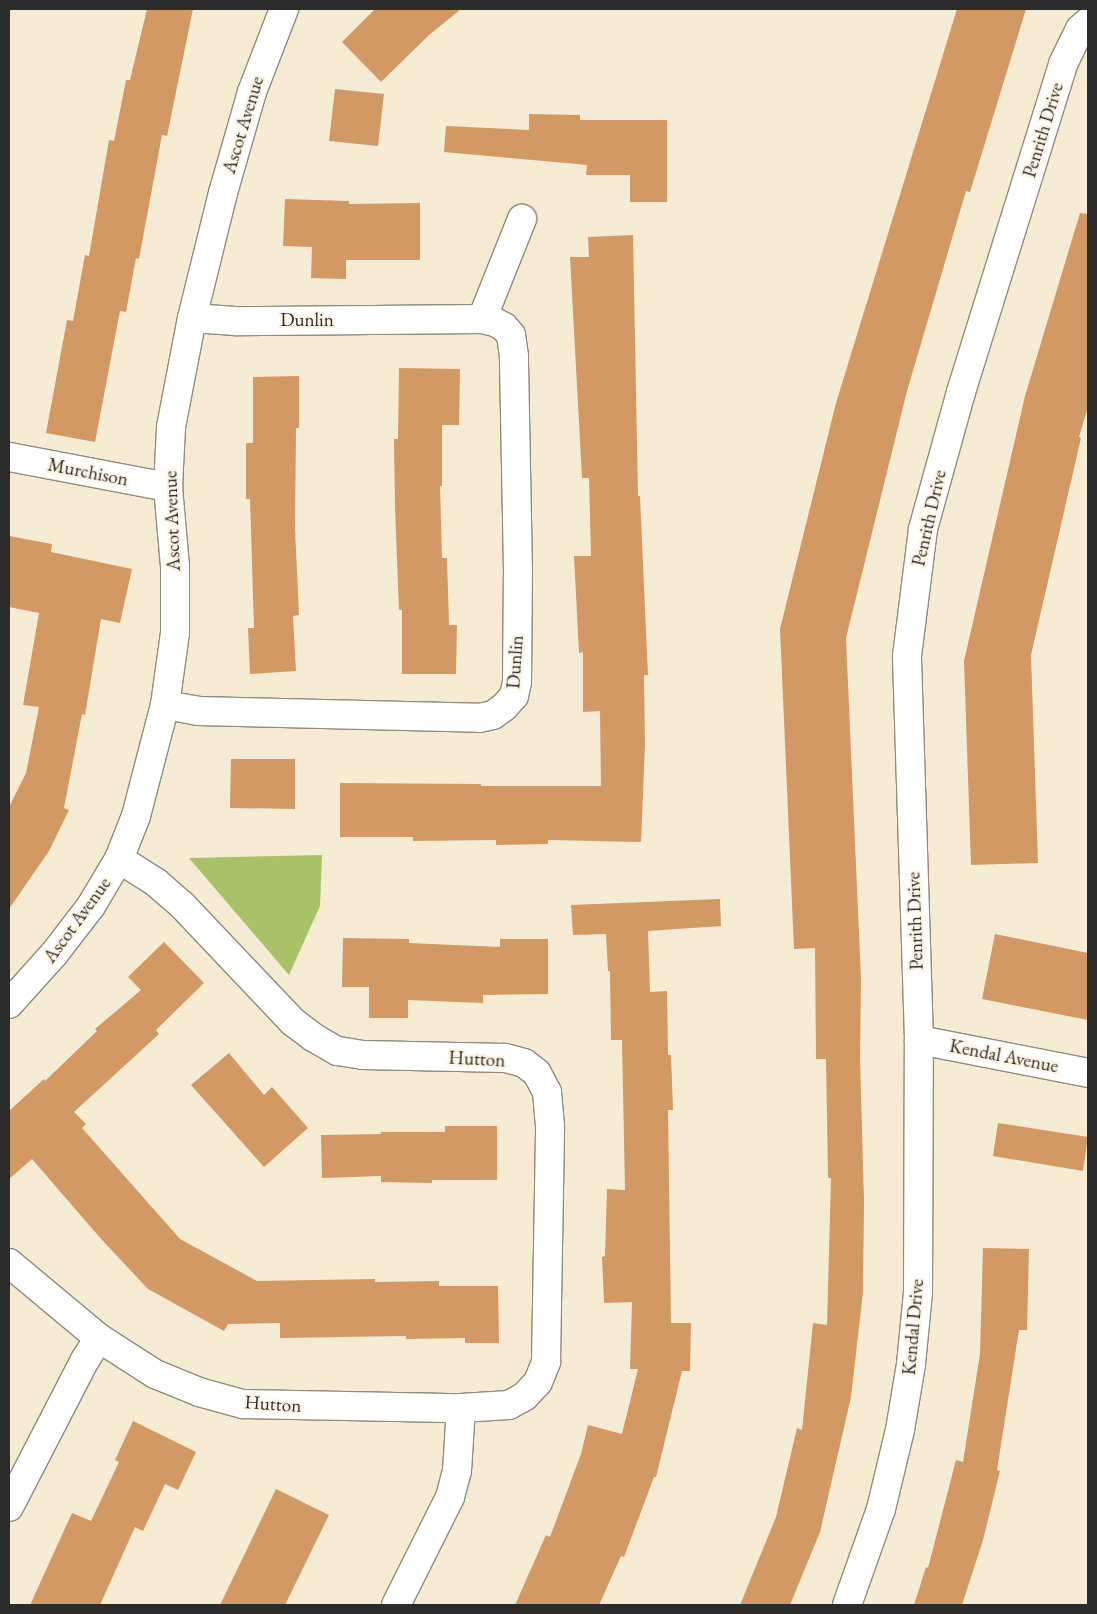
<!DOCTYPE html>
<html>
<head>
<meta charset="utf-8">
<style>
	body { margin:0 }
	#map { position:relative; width:1097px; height:1614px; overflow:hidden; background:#f5ebd3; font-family:"EB Garamond",serif }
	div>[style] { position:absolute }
	.green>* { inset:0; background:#a9c267 }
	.building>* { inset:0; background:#d29965 }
	.roads { filter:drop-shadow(1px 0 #908b7f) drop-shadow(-1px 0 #908b7f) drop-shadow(0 1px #908b7f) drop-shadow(0 -1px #908b7f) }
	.minor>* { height:28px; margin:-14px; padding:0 14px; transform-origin:14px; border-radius:14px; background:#fff }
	span { translate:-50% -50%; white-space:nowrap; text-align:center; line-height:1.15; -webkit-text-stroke:5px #fcf5e5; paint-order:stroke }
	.street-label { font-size:19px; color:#2b2b2b }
	.frame { position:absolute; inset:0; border:10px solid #2b2b2b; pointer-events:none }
</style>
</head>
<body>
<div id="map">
	<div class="green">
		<i style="clip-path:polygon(322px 855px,320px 906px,289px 975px,189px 858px)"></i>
	</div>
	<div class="building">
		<i style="clip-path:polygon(147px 9px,193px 9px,167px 136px,162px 135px,139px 259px,136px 258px,126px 312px,120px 311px,95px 442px,46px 433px,67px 320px,73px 321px,85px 255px,89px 256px,109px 140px,114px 141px,126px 80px,130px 80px)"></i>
		<i style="clip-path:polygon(375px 9px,461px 9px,429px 35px,381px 82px,342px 42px)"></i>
		<i style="clip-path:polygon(957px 9px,1026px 9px,970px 192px,966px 191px,907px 391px,846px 638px,861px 979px,860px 1059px,864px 1200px,863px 1292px,851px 1397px,820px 1532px,790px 1605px,740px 1605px,776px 1517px,797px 1428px,802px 1430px,813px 1323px,827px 1325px,831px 1178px,828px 1178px,826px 1059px,816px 1059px,815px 948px,794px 949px,780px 629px,836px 403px)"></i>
		<i style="clip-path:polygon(335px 89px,384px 94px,378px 146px,329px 141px)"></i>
		<i style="clip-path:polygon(529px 114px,580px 115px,580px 120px,667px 120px,667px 202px,630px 202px,630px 175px,586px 175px,587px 165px,444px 152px,446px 126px,529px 130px)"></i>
		<i style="clip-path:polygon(285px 199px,349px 201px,349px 204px,420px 203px,420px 260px,346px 260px,346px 279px,311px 278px,312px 247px,283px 246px)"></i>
		<i style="clip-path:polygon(1080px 213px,1088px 214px,1088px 407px,1079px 437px,1081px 438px,1031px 655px,1038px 863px,971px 865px,964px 661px,1025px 396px)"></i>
		<i style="clip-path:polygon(633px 235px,638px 496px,640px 496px,648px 675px,644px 675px,645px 745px,641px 842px,548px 840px,548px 844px,496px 845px,496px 840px,413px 841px,413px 837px,340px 837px,340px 783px,481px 784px,481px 786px,601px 786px,600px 711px,583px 712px,583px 652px,579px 653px,574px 556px,591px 556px,589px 478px,582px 478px,570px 257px,589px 257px,588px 237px)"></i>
		<i style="clip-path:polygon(399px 368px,460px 369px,459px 425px,442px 425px,442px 486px,440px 486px,442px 558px,447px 558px,449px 625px,457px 625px,456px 674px,402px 674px,402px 610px,399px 610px,395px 508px,394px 439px,398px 439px)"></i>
		<i style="clip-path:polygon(299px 376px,299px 428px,296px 428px,295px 528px,299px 615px,293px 616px,296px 671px,250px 674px,248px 628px,254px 628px,250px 499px,246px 499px,246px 443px,253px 443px,253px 377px)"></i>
		<i style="clip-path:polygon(9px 536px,52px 544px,51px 552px,132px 569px,120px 623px,101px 619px,85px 715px,82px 714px,64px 808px,69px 810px,49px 851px,9px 909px,9px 807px,26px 773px,39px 707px,23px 705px,39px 613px,9px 607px)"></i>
		<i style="clip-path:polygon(231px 759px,295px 759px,295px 809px,230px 808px)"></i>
		<i style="clip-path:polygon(720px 899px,721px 926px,648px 931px,650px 992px,667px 991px,668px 1055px,671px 1055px,673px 1110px,668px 1110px,671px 1323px,691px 1323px,690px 1371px,682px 1371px,656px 1477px,654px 1477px,624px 1557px,621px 1556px,599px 1605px,515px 1605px,546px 1535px,550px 1537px,581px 1454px,588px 1425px,622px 1434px,638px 1369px,630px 1369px,632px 1302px,604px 1303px,602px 1257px,605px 1256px,607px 1189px,625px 1190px,622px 1040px,611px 1040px,610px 971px,608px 971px,606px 934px,573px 935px,571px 905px)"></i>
		<i style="clip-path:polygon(995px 934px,1088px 953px,1088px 1020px,982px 999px)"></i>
		<i style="clip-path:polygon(343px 938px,409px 939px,409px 943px,500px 947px,500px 939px,548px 939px,548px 994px,483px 995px,483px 1003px,408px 1000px,408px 1018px,369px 1018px,369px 987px,342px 987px)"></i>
		<i style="clip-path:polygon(164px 942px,204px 983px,156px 1030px,159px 1034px,74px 1112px,86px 1124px,82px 1128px,180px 1239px,257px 1281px,375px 1279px,375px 1282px,439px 1281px,439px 1286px,498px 1286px,499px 1343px,465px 1343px,465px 1338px,406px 1339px,406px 1336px,280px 1338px,280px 1323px,228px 1324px,224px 1331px,148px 1289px,102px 1240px,32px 1159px,9px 1179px,9px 1111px,44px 1079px,45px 1081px,97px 1031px,95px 1029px,141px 990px,128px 977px)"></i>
		<i style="clip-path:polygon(229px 1053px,264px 1095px,272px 1087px,308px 1128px,264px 1167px,191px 1085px)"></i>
		<i style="clip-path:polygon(998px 1123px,1088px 1137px,1083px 1171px,993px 1156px)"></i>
		<i style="clip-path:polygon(445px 1126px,497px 1126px,497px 1180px,432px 1180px,432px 1183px,381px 1182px,381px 1176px,322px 1178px,321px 1135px,381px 1134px,381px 1132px,445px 1132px)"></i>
		<i style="clip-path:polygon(983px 1248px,1029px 1249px,1027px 1330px,1019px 1330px,997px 1470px,1000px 1471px,983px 1540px,962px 1605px,914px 1605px,926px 1567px,928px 1568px,956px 1460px,963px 1462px,980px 1354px)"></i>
		<i style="clip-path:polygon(133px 1421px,196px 1452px,178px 1490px,165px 1484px,143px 1531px,135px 1527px,100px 1605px,30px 1605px,72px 1513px,91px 1521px,119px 1462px,115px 1460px)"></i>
		<i style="clip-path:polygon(276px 1489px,329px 1515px,285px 1605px,220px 1605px)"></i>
	</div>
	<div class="roads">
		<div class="minor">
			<i style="left:482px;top:319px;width:108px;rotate:-68.2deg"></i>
			<i style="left:9px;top:457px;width:162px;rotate:10.7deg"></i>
			<i style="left:165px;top:705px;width:34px;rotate:10deg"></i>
			<i style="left:198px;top:711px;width:281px;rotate:1.4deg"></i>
			<i style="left:479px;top:718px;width:14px;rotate:-12deg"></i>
			<i style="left:493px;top:715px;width:14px;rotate:-36deg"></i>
			<i style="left:504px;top:707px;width:15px;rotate:-48deg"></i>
			<i style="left:514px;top:696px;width:14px;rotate:-78deg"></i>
			<i style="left:517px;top:682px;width:111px;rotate:-89.5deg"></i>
			<i style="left:518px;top:571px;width:215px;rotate:-91.1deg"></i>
			<i style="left:514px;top:356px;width:21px;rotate:-98deg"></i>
			<i style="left:511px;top:335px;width:11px;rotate:-131deg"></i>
			<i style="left:504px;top:327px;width:10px;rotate:-151deg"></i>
			<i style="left:495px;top:322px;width:13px;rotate:-167deg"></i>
			<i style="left:482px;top:319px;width:247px;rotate:179.5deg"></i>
			<i style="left:235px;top:321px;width:43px;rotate:-176deg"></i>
			<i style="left:9px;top:1004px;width:67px;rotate:-48deg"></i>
			<i style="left:54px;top:954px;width:61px;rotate:-52.4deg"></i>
			<i style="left:91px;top:906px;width:55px;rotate:-59.2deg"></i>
			<i style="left:119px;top:859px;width:46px;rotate:-68.4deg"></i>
			<i style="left:136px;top:816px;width:115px;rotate:-75.4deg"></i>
			<i style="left:165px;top:705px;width:73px;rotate:-82.1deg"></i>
			<i style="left:175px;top:633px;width:67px;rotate:-90deg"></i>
			<i style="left:175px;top:566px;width:79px;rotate:-95.1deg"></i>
			<i style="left:168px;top:487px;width:60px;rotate:-87.1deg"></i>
			<i style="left:171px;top:427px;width:111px;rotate:-79.1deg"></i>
			<i style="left:192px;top:318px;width:129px;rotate:-76.1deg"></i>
			<i style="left:223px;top:193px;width:105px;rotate:-74deg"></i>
			<i style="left:252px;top:92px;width:89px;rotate:-68.9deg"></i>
			<i style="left:919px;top:1040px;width:172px;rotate:11deg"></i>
			<i style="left:9px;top:1263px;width:117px;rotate:39.8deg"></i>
			<i style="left:99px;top:1338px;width:67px;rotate:32.7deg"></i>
			<i style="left:155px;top:1374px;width:48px;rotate:22.2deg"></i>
			<i style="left:199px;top:1392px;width:46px;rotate:15.3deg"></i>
			<i style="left:243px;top:1404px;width:218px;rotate:1.1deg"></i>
			<i style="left:461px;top:1408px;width:48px;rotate:-3.6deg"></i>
			<i style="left:509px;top:1405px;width:18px;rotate:-29deg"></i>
			<i style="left:525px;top:1396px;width:19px;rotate:-47deg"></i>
			<i style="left:538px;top:1382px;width:22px;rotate:-68deg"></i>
			<i style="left:546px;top:1362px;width:236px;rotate:-89deg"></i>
			<i style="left:550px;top:1126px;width:34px;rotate:-95deg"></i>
			<i style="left:547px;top:1092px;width:21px;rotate:-118deg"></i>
			<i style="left:537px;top:1073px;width:16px;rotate:-142deg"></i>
			<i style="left:524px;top:1063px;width:20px;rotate:-165deg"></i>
			<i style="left:505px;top:1058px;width:142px;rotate:-178.8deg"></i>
			<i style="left:363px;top:1055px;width:26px;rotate:-171deg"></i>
			<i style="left:337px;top:1051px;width:28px;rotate:-150deg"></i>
			<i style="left:313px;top:1037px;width:25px;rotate:-143deg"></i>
			<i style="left:293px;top:1022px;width:161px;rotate:-133.5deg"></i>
			<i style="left:182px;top:905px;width:33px;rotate:-139deg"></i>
			<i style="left:157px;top:883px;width:45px;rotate:-147.7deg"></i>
			<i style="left:9px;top:1507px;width:165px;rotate:-62.7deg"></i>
			<i style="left:85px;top:1360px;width:26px;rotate:-58deg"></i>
			<i style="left:396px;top:1605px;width:121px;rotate:-63.4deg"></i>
			<i style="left:450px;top:1497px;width:27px;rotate:-75deg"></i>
			<i style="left:457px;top:1471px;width:63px;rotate:-86.4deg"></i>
			<i style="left:847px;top:1605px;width:102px;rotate:-70.5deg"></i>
			<i style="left:881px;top:1509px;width:81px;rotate:-76.5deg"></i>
			<i style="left:900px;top:1430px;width:67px;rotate:-80.5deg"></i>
			<i style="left:911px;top:1364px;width:71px;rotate:-84.4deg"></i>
			<i style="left:918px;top:1293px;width:253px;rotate:-89.8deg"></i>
			<i style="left:919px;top:1040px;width:384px;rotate:-91.8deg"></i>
			<i style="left:907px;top:656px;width:128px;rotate:-82.8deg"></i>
			<i style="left:923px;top:529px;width:142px;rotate:-74.5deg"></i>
			<i style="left:961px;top:392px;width:343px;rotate:-72.7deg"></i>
			<i style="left:1063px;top:64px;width:39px;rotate:-64deg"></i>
			<i style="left:1080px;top:29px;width:11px;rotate:-41deg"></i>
		</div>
	</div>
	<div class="street-label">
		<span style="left:243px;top:125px;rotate:-73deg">Ascot Avenue</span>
		<span style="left:1043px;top:130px;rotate:-73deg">Penrith Drive</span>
		<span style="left:307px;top:320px">Dunlin</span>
		<span style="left:88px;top:472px;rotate:11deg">Murchison</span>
		<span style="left:929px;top:518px;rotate:-77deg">Penrith Drive</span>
		<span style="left:172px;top:521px;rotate:-92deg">Ascot Avenue</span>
		<span style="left:515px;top:662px;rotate:-86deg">Dunlin</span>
		<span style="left:77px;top:920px;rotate:-54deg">Ascot Avenue</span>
		<span style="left:915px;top:921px;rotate:-92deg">Penrith Drive</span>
		<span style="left:1004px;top:1056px;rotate:11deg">Kendal Avenue</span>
		<span style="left:477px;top:1059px;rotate:3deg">Hutton</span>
		<span style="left:913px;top:1327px;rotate:-85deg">Kendal Drive</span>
		<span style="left:273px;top:1404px;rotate:4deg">Hutton</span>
	</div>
	<div class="frame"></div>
</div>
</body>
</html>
